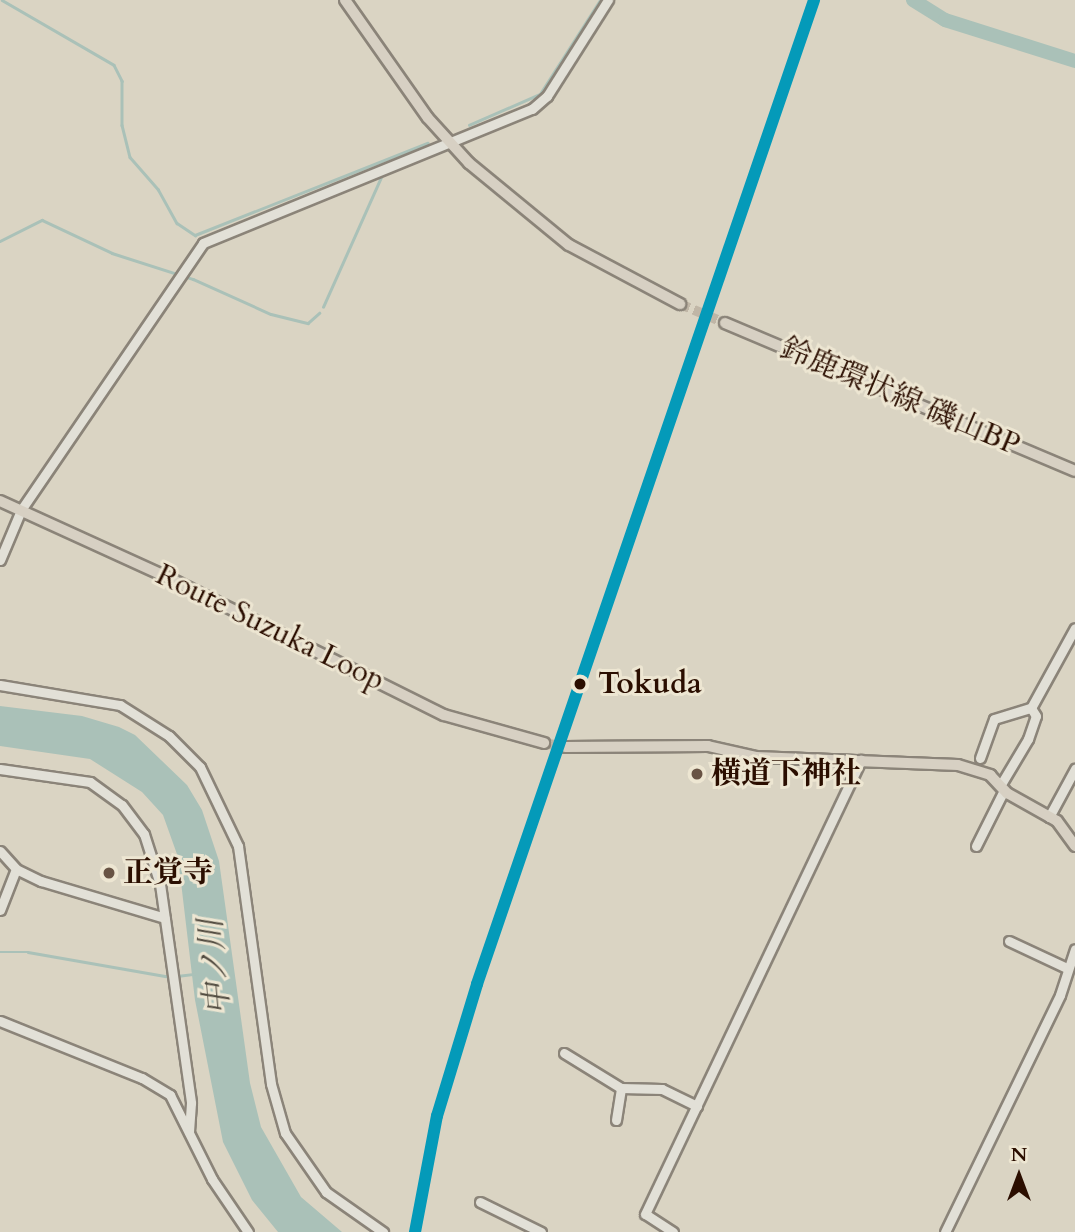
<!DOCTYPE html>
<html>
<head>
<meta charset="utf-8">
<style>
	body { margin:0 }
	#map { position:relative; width:1075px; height:1232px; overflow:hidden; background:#dad4c3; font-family:Cardo,"Noto Serif JP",serif }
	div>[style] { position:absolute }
	.water>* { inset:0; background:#aac1b8 }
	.stream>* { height:2.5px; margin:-1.25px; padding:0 1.25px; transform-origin:1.25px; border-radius:1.25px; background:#aac1b8 }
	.river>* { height:14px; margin:-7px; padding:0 7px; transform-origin:7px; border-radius:7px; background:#aac1b8 }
	.major-tunnel>* { height:10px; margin-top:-5px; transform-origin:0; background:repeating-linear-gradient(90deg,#c0b6a6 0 10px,transparent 0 15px) }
	.roads { filter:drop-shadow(2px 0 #8b8479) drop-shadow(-2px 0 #8b8479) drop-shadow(0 2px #8b8479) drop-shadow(0 -2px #8b8479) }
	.minor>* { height:9px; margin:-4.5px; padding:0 4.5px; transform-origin:4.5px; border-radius:4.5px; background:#e2e0d7 }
	.major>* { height:10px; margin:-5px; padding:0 5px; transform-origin:5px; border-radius:5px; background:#d7d0c3 }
	.rail-1>* { height:12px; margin:-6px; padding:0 6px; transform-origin:6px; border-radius:6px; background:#049ab9 }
	.dots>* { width:19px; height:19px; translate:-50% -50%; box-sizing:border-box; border:4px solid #ede6d2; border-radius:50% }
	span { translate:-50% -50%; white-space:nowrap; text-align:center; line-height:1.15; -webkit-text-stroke:6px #ede6d2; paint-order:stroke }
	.street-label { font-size:30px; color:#2b0e00 }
	.stop-label { font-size:30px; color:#2b0e00; font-weight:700 }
	.left { translate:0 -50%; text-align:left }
	.poi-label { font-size:30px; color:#2b0e00; font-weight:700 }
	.water-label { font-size:32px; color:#504a3f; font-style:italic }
	.north { position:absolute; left:984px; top:1141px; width:70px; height:70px; -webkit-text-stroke:5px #ede6d2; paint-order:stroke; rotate:0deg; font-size:19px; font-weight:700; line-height:28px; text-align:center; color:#2b0e00 }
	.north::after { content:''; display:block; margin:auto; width:24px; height:32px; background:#2b0e00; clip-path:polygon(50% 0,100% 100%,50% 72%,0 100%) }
</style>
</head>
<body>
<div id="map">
	<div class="water">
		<i style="clip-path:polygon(0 706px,82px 716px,119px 727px,135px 735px,187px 785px,202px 810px,219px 861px,250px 1083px,261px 1127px,301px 1197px,342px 1232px,278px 1232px,252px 1200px,223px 1142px,195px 1000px,178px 857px,163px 815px,142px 792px,90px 759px,0 746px)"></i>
	</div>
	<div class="stream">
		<i style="left:2px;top:0;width:129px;rotate:30.1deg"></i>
		<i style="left:114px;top:65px;width:18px;rotate:63deg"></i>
		<i style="left:122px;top:81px;width:44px;rotate:90deg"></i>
		<i style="left:122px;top:125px;width:33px;rotate:76deg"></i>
		<i style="left:130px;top:157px;width:43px;rotate:48.8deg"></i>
		<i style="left:158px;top:189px;width:39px;rotate:61deg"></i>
		<i style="left:177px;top:223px;width:22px;rotate:34deg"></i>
		<i style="left:195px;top:235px;width:250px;rotate:-21.6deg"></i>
		<i style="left:530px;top:115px;width:24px;rotate:-36deg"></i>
		<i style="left:469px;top:125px;width:77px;rotate:-23.6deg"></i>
		<i style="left:540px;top:94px;width:112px;rotate:-57.4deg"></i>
		<i style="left:0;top:241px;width:47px;rotate:-26.6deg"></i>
		<i style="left:42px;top:220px;width:77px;rotate:25.2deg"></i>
		<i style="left:112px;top:253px;width:85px;rotate:17.8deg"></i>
		<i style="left:193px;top:279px;width:85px;rotate:24.2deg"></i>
		<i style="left:271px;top:314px;width:38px;rotate:14deg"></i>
		<i style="left:308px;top:323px;width:15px;rotate:-42deg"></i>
		<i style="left:323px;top:307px;width:147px;rotate:-65.9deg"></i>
		<i style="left:0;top:952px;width:28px"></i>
		<i style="left:28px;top:952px;width:140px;rotate:9.9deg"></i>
		<i style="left:177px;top:976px;width:17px;rotate:-7deg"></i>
	</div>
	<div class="river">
		<i style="left:913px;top:0;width:38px;rotate:32deg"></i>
		<i style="left:945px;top:20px;width:136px;rotate:17.5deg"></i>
	</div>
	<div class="major-tunnel">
		<i style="left:680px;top:304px;width:49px;rotate:22.9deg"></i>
		<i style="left:544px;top:743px;width:21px;rotate:11deg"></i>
	</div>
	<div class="roads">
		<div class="minor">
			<i style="left:0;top:560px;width:54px;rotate:-67.2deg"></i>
			<i style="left:21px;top:510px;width:323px;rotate:-55.7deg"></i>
			<i style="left:203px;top:243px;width:355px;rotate:-22.2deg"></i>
			<i style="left:532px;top:109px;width:20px;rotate:-41deg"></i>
			<i style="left:547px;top:96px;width:114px;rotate:-57.6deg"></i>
			<i style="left:0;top:685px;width:122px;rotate:9.5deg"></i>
			<i style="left:120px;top:705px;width:58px;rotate:32.3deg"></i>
			<i style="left:169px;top:736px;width:44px;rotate:45deg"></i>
			<i style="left:200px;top:767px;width:88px;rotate:64.3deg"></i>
			<i style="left:238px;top:846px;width:240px;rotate:82.1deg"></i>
			<i style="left:271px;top:1084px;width:51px;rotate:74.1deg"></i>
			<i style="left:285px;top:1133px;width:72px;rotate:55.2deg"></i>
			<i style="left:326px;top:1192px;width:70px;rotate:35.1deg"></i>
			<i style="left:980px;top:758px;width:41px;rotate:-70.3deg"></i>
			<i style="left:994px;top:719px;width:39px;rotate:-17deg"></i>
			<i style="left:0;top:769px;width:91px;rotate:8.2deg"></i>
			<i style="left:90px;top:782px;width:39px;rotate:36deg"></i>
			<i style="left:122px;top:805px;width:36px;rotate:53deg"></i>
			<i style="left:144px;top:834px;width:52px;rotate:72.3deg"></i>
			<i style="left:160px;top:884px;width:221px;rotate:81.9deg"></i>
			<i style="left:191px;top:1103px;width:29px;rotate:94deg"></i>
			<i style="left:1000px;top:786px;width:55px;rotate:-59.2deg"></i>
			<i style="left:1028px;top:739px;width:24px;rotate:-71deg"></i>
			<i style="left:1036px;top:716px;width:9px;rotate:-122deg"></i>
			<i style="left:1031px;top:708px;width:91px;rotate:-61.2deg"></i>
			<i style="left:1049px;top:817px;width:55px;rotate:-61.6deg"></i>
			<i style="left:976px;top:846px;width:63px;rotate:-63.4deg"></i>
			<i style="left:0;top:851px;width:24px;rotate:48deg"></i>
			<i style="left:16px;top:869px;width:28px;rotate:26deg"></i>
			<i style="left:41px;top:881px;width:129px;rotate:16.6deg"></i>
			<i style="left:0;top:910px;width:44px;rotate:-68.7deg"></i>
			<i style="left:1009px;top:941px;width:64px;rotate:25deg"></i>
			<i style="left:0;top:1021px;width:153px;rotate:21.9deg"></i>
			<i style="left:142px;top:1078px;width:33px;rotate:31deg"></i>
			<i style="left:170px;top:1095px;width:94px;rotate:63.4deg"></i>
			<i style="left:212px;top:1179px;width:64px;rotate:55.8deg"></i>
			<i style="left:564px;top:1053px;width:67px;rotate:31.6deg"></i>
			<i style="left:621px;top:1088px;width:41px;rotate:1.4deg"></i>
			<i style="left:662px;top:1089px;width:39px;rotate:26deg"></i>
			<i style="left:616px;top:1120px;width:32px;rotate:-81deg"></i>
			<i style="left:480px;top:1202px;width:68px;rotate:26.2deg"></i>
			<i style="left:673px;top:1232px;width:33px;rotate:-147deg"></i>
			<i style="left:645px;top:1214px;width:503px;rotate:-64.56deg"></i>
			<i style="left:945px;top:1232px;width:263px;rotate:-64.1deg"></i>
			<i style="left:1060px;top:995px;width:48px;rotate:-71.9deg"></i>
		</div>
		<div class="major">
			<i style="left:345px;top:0;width:144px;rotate:54.9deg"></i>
			<i style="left:428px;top:118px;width:61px;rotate:47.7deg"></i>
			<i style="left:469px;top:163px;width:129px;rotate:39.4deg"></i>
			<i style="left:569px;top:245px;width:126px;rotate:28deg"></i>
			<i style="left:725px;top:323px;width:380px;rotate:22.9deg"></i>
			<i style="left:0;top:501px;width:186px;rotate:24.5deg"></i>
			<i style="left:169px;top:578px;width:307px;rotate:26.5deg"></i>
			<i style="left:444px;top:715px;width:104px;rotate:15.6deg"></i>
			<i style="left:565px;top:747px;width:143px;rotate:-0.4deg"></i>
			<i style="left:708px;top:746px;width:49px;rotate:12.9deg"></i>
			<i style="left:756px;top:757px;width:202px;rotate:2.3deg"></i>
			<i style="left:958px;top:765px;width:34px;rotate:17deg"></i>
			<i style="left:990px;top:775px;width:25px;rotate:47deg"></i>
			<i style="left:1007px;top:793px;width:57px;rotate:29.2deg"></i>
			<i style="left:1057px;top:821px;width:31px;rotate:54deg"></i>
		</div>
	</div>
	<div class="rail-1">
		<i style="left:415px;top:1232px;width:118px;rotate:-79.3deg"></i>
		<i style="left:437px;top:1116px;width:138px;rotate:-73.1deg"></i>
		<i style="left:477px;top:984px;width:1040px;rotate:-71.09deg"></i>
	</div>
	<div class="dots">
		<i style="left:580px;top:684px;background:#2b0e00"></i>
		<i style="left:697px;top:774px;background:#685344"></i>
		<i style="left:109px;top:873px;background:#685344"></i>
	</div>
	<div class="street-label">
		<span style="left:900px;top:397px;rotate:23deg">鈴鹿環状線 磯山BP</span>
		<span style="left:270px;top:628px;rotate:26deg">Route Suzuka Loop</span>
	</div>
	<div class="stop-label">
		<span class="left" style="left:598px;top:684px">Tokuda</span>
	</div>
	<div class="poi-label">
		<span class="left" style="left:711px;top:774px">横道下神社</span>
		<span class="left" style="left:123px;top:873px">正覚寺</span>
	</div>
	<div class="water-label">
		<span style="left:215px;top:967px;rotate:-95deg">中ノ川</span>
	</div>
	<div class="north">N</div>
</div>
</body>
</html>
